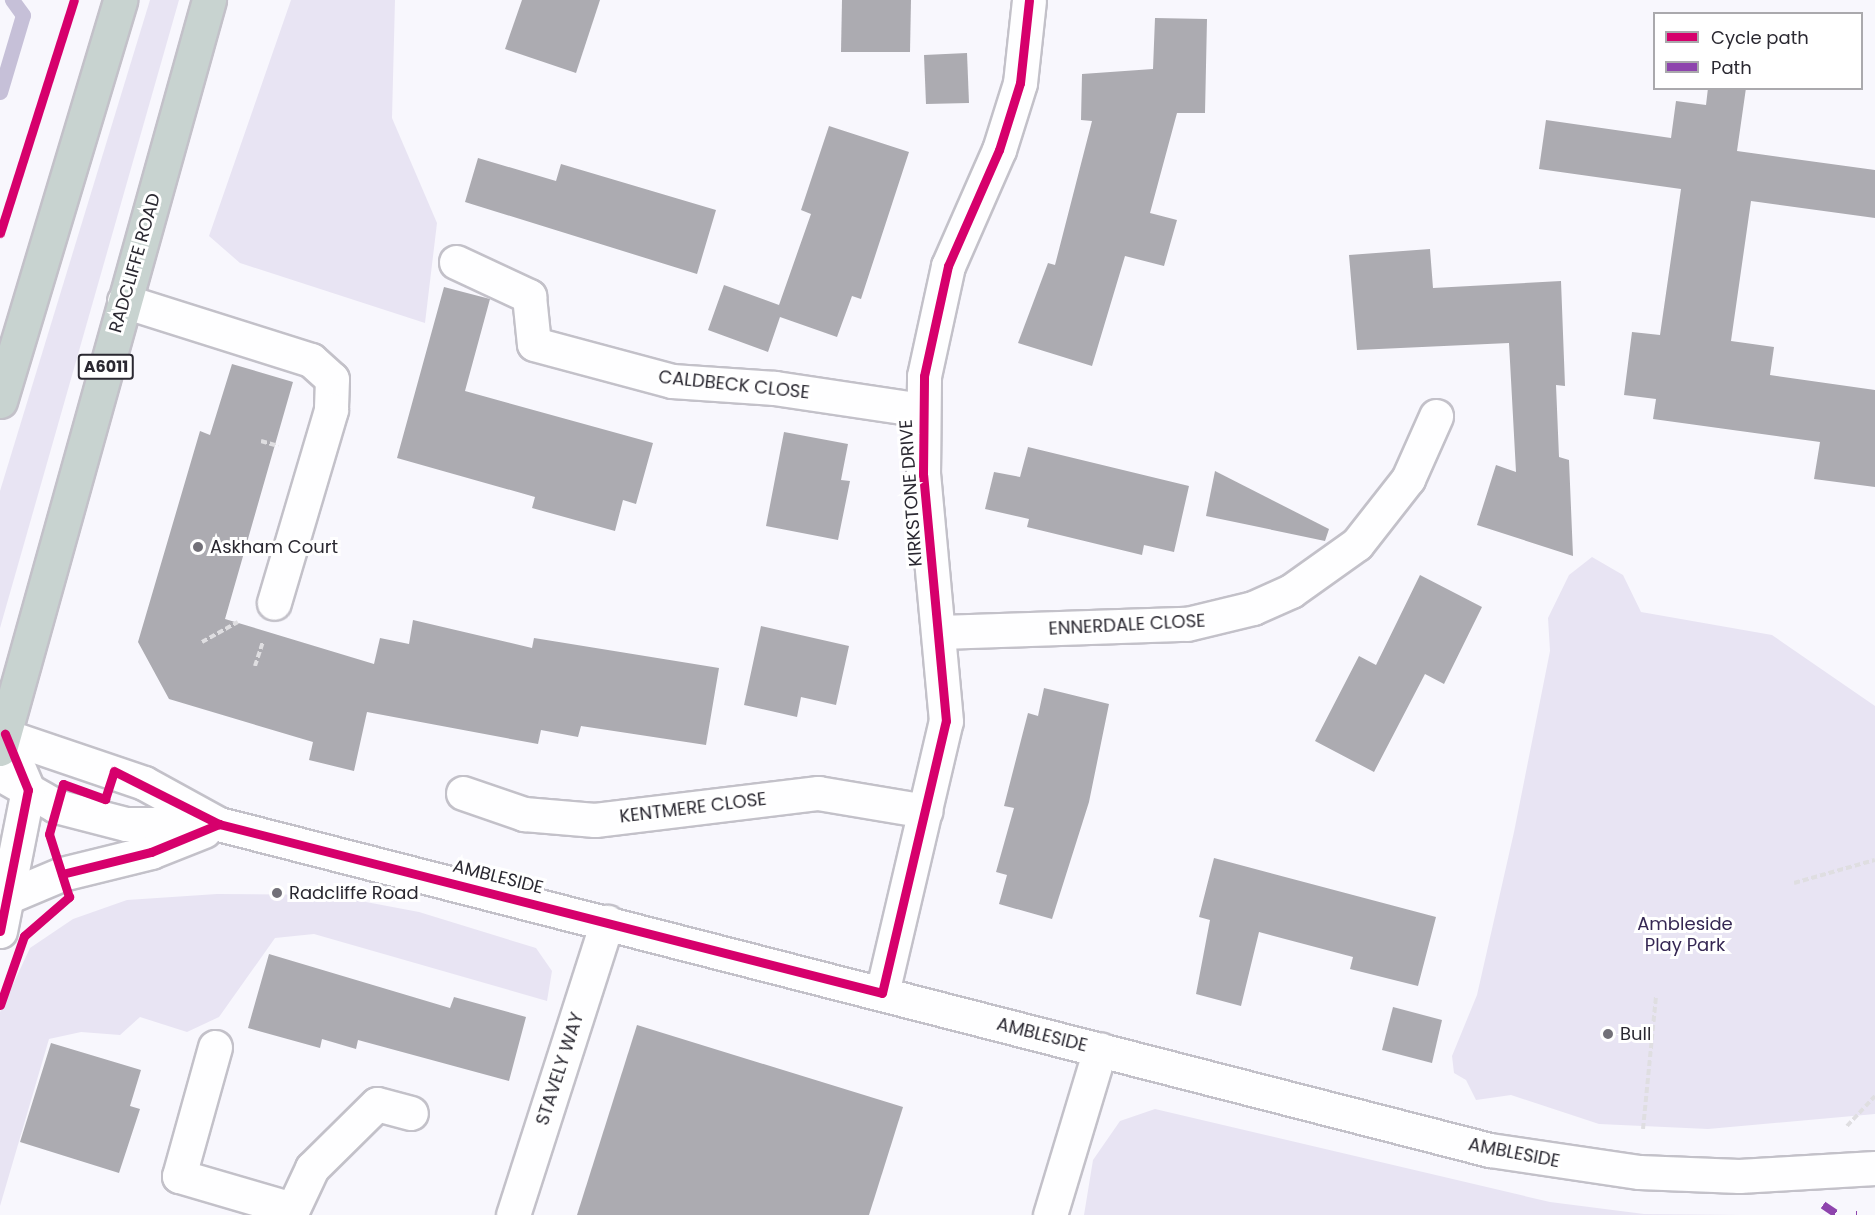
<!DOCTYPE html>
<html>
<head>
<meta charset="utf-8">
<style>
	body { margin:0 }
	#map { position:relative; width:1875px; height:1215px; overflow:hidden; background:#f8f7fd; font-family:Poppins,sans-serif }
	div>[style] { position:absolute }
	.green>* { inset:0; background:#e8e4f3 }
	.stream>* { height:15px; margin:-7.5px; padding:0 7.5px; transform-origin:7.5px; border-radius:7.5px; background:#c6c0d8 }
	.building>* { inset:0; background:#acabb1 }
	.path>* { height:4px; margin-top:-2px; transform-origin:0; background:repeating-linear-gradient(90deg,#dfdee1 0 6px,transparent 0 9px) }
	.roads { filter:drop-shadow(2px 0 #c3c1c9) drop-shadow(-2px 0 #c3c1c9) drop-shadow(0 2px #c3c1c9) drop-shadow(0 -2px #c3c1c9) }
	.minor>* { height:33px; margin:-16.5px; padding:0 16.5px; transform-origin:16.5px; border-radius:16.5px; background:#fefeff }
	.highway>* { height:33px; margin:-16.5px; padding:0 16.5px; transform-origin:16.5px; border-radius:16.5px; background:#c8d3d0 }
	.quiet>* { height:8px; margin-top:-4px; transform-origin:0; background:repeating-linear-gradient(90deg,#8e44ad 0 15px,transparent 0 23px) }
	.cycleway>* { height:9px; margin:-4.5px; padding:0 4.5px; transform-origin:4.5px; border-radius:4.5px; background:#d6006c }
	.dots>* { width:16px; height:16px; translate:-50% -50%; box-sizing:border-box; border:3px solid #fff; border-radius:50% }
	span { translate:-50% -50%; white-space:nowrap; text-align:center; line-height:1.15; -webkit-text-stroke:6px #fff; paint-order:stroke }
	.shield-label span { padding:2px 4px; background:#fff; border:2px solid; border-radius:4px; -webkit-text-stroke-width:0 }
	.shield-label { font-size:16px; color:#2a2831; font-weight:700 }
	.street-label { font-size:18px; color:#2a2831 }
	.poi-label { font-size:18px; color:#2a2831 }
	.left { translate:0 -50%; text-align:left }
	.park-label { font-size:18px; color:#352753 }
	.legend { position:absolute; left:1653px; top:12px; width:210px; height:78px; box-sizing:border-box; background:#fff; border:2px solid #aaa9ad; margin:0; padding:8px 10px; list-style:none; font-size:18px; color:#2a2831 }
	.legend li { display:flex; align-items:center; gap:12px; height:30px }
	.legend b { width:30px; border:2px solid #aaa9ad }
</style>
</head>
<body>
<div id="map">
	<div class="green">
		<i style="clip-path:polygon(150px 0,179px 0,0 628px,0 491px)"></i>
		<i style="clip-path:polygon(291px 0,395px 0,392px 118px,437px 223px,425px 323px,240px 263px,209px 236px)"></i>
		<i style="clip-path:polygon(1592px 557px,1623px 575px,1641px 612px,1772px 635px,1875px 706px,1875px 1114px,1708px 1129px,1599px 1124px,1511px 1095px,1476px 1100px,1466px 1080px,1454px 1073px,1452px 1056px,1477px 995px,1514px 832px,1550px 651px,1548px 618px,1569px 575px)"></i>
		<i style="clip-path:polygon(217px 894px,329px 895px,419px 912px,536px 948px,552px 971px,547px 1001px,314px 934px,275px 938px,219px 1017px,187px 1032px,140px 1017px,120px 1035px,81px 1032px,49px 1039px,0 1206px,0 1012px,30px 948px,73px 919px,127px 900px)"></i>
		<i style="clip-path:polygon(1155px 1109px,1550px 1202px,1644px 1214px,1742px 1215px,1084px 1215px,1093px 1160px,1120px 1121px)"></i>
	</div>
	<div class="stream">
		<i style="left:0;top:92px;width:80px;rotate:-73.4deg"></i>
		<i style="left:23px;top:15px;width:19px;rotate:-126deg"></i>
	</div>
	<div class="building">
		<i style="clip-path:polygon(522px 0,600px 0,576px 73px,505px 49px)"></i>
		<i style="clip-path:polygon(842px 0,911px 0,910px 52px,841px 52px)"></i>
		<i style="clip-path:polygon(1155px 18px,1207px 19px,1205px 113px,1177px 113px,1150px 213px,1177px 220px,1164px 266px,1125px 256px,1092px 366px,1018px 343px,1048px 263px,1055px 265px,1092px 121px,1081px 120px,1082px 74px,1153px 69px)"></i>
		<i style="clip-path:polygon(967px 53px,969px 103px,926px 104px,924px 55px)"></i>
		<i style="clip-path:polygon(1708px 88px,1746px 88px,1737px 151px,1875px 170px,1875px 218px,1751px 201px,1731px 341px,1774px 347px,1770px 375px,1875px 390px,1875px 487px,1814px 479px,1820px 442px,1653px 419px,1656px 399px,1624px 395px,1632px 332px,1660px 335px,1681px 189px,1539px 169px,1546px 120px,1671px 138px,1676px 101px,1706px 105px)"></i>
		<i style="clip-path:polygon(829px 126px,909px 152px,861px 299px,852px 296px,837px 337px,780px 317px,768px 352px,708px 330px,724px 285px,779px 305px,811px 214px,801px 210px)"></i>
		<i style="clip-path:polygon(478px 158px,556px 181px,561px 164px,716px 210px,697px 274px,465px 202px)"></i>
		<i style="clip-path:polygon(1430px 249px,1433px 288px,1561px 281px,1565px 386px,1556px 385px,1559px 457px,1569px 460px,1573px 556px,1477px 525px,1496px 465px,1516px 472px,1509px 343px,1357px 350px,1349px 255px)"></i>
		<i style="clip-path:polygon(444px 287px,490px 299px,465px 391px,653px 443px,636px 504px,623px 500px,615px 531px,532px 508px,535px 497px,397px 458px)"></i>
		<i style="clip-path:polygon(232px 364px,293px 382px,225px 619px,374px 664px,380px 638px,409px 644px,413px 620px,532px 648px,534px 638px,719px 668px,706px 745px,581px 726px,578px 737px,541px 730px,538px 744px,367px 712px,354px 771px,309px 760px,313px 742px,169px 699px,138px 642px,200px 431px,210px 435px)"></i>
		<i style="clip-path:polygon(784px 432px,848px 444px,841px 480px,850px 481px,838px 540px,766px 526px)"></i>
		<i style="clip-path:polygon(1028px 447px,1189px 486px,1174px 552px,1144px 545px,1142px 555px,1027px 527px,1029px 519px,985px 509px,994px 472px,1020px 477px)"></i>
		<i style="clip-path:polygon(1215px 471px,1329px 529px,1325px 541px,1206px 516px)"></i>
		<i style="clip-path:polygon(1420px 575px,1482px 607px,1444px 684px,1425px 674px,1374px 772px,1315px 741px,1359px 656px,1376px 665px)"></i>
		<i style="clip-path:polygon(761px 626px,849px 646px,836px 705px,801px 697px,797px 717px,744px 705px)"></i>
		<i style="clip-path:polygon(1044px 688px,1109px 704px,1089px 802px,1052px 919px,999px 904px,1007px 875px,996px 872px,1014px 808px,1004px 806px,1028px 713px,1038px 716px)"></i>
		<i style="clip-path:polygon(1214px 858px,1436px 917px,1418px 986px,1350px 969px,1353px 957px,1259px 932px,1241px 1006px,1196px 994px,1210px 920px,1199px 917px)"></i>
		<i style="clip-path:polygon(269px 954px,450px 1008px,454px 997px,526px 1017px,509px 1081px,358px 1040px,356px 1049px,322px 1039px,320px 1048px,248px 1028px)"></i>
		<i style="clip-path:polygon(1393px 1007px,1442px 1020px,1432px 1063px,1382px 1050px)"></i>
		<i style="clip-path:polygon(637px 1025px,903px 1107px,869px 1215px,577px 1215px)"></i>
		<i style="clip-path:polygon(51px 1043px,141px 1070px,130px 1106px,140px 1109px,119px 1173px,20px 1142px)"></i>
	</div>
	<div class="path">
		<i style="left:261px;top:441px;width:18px;rotate:16deg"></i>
		<i style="left:231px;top:544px;width:16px;rotate:14deg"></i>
		<i style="left:202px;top:642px;width:41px;rotate:-29.1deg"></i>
		<i style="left:255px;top:666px;width:26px;rotate:-72deg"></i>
		<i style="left:1794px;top:883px;width:84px;rotate:-15.9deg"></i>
		<i style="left:1847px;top:1126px;width:41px;rotate:-47deg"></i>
		<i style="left:1643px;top:1129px;width:134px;rotate:-84.4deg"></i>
	</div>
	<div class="roads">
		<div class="minor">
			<i style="left:456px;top:262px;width:81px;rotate:25deg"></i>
			<i style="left:529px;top:296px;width:48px;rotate:84.1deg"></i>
			<i style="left:534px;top:344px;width:143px;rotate:15deg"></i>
			<i style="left:672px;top:381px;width:103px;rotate:3.9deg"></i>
			<i style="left:775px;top:388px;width:149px;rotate:8.5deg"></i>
			<i style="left:124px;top:301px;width:196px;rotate:17.5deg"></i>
			<i style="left:311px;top:360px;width:28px;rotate:42deg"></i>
			<i style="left:332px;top:379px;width:31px;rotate:92deg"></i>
			<i style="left:331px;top:410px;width:201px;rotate:106.5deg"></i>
			<i style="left:940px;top:632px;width:247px;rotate:-1.9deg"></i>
			<i style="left:1187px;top:624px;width:68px;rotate:-13.6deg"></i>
			<i style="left:1253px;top:608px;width:42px;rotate:-24.1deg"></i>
			<i style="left:1291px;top:591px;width:81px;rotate:-35.5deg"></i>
			<i style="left:1357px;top:544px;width:83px;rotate:-51.9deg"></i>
			<i style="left:1408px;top:479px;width:69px;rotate:-66deg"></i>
			<i style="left:0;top:734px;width:152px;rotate:18.8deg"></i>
			<i style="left:144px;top:783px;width:81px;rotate:28.8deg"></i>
			<i style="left:0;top:774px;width:64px;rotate:29.7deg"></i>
			<i style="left:56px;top:806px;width:72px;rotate:14.4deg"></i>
			<i style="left:126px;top:824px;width:93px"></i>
			<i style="left:219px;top:824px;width:1312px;rotate:14.39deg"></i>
			<i style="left:1490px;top:1150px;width:151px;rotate:8.4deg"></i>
			<i style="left:1639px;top:1172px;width:100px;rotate:2.3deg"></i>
			<i style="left:1739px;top:1176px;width:136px;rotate:-3.4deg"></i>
			<i style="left:463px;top:793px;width:65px;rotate:19deg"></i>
			<i style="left:524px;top:814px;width:71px;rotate:4.8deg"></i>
			<i style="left:595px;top:820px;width:225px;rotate:-6.9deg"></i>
			<i style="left:818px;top:793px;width:109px;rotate:9.5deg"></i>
			<i style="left:0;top:900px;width:67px;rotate:-22.8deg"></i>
			<i style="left:62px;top:874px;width:92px;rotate:-13.9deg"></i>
			<i style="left:151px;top:852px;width:57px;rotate:-21.6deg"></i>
			<i style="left:0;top:931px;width:144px;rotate:-78.8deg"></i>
			<i style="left:28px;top:790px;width:21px;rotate:-113deg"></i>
			<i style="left:882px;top:993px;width:279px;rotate:-76.8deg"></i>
			<i style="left:946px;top:721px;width:247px;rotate:-95.3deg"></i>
			<i style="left:923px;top:475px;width:99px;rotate:-89.4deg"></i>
			<i style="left:924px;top:376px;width:113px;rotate:-77.7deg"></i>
			<i style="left:948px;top:266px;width:127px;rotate:-66.3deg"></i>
			<i style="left:999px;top:150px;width:70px;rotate:-72.6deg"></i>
			<i style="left:1020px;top:83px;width:83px;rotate:-83.8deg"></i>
			<i style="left:215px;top:1047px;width:134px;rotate:105.6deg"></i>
			<i style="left:179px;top:1176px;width:118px;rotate:16.3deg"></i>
			<i style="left:290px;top:1215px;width:52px;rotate:-64.9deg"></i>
			<i style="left:312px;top:1168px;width:91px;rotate:-44.6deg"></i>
			<i style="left:377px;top:1104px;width:35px;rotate:15deg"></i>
			<i style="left:513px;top:1215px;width:308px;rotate:-72.2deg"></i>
			<i style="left:1050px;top:1215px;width:173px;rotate:-73.2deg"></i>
		</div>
		<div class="highway">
			<i style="left:0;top:401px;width:419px;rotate:-73.3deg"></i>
			<i style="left:0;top:749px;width:778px;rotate:-74.41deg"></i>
		</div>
	</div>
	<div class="quiet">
		<i style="left:1823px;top:1205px;width:18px;rotate:34deg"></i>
		<i style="left:1856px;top:1215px;width:1px"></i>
	</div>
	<div class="cycleway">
		<i style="left:0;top:233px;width:244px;rotate:-72.4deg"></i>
		<i style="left:62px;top:874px;width:92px;rotate:-13.9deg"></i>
		<i style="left:151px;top:852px;width:74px;rotate:-22.4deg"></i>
		<i style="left:0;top:931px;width:144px;rotate:-78.8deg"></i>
		<i style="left:28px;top:790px;width:61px;rotate:-112.3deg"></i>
		<i style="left:0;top:1005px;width:73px;rotate:-70.8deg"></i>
		<i style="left:24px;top:936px;width:60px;rotate:-40.9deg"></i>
		<i style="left:69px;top:897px;width:66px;rotate:-107.6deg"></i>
		<i style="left:49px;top:834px;width:52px;rotate:-74.4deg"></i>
		<i style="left:63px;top:784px;width:45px;rotate:19.7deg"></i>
		<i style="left:105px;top:799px;width:29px;rotate:-72deg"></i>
		<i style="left:114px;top:771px;width:118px;rotate:26.8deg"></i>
		<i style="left:219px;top:824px;width:684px;rotate:14.3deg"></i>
		<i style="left:882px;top:993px;width:279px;rotate:-76.8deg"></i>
		<i style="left:946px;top:721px;width:247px;rotate:-95.3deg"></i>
		<i style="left:923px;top:475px;width:99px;rotate:-89.4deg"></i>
		<i style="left:924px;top:376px;width:113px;rotate:-77.7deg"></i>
		<i style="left:948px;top:266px;width:127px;rotate:-66.3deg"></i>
		<i style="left:999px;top:150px;width:70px;rotate:-72.6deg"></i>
		<i style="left:1020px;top:83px;width:83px;rotate:-83.8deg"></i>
	</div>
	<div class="dots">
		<i style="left:198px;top:547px;background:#727078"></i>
		<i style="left:277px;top:893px;background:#727078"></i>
		<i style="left:1608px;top:1034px;background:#727078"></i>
	</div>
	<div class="shield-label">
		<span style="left:106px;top:367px">A6011</span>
	</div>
	<div class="street-label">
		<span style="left:135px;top:263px;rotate:-74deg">RADCLIFFE ROAD</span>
		<span style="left:734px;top:385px;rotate:6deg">CALDBECK CLOSE</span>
		<span style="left:911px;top:493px;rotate:-94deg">KIRKSTONE DRIVE</span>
		<span style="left:1127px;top:625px;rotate:-3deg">ENNERDALE CLOSE</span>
		<span style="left:693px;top:808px;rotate:-7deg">KENTMERE CLOSE</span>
		<span style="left:498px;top:877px;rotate:14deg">AMBLESIDE</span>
		<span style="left:1042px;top:1035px;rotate:14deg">AMBLESIDE</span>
		<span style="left:560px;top:1069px;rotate:-72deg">STAVELY WAY</span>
		<span style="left:1514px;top:1153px;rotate:11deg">AMBLESIDE</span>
	</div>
	<div class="poi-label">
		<span class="left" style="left:210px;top:547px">Askham Court</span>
		<span class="left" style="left:289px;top:893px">Radcliffe Road</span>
		<span class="left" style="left:1620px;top:1034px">Bull</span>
	</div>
	<div class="park-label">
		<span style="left:1685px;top:935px">Ambleside<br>Play Park</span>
	</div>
	<ul class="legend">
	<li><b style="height:8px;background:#d6006c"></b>Cycle path</li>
	<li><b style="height:8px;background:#8e44ad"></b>Path</li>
	</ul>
</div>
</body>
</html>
